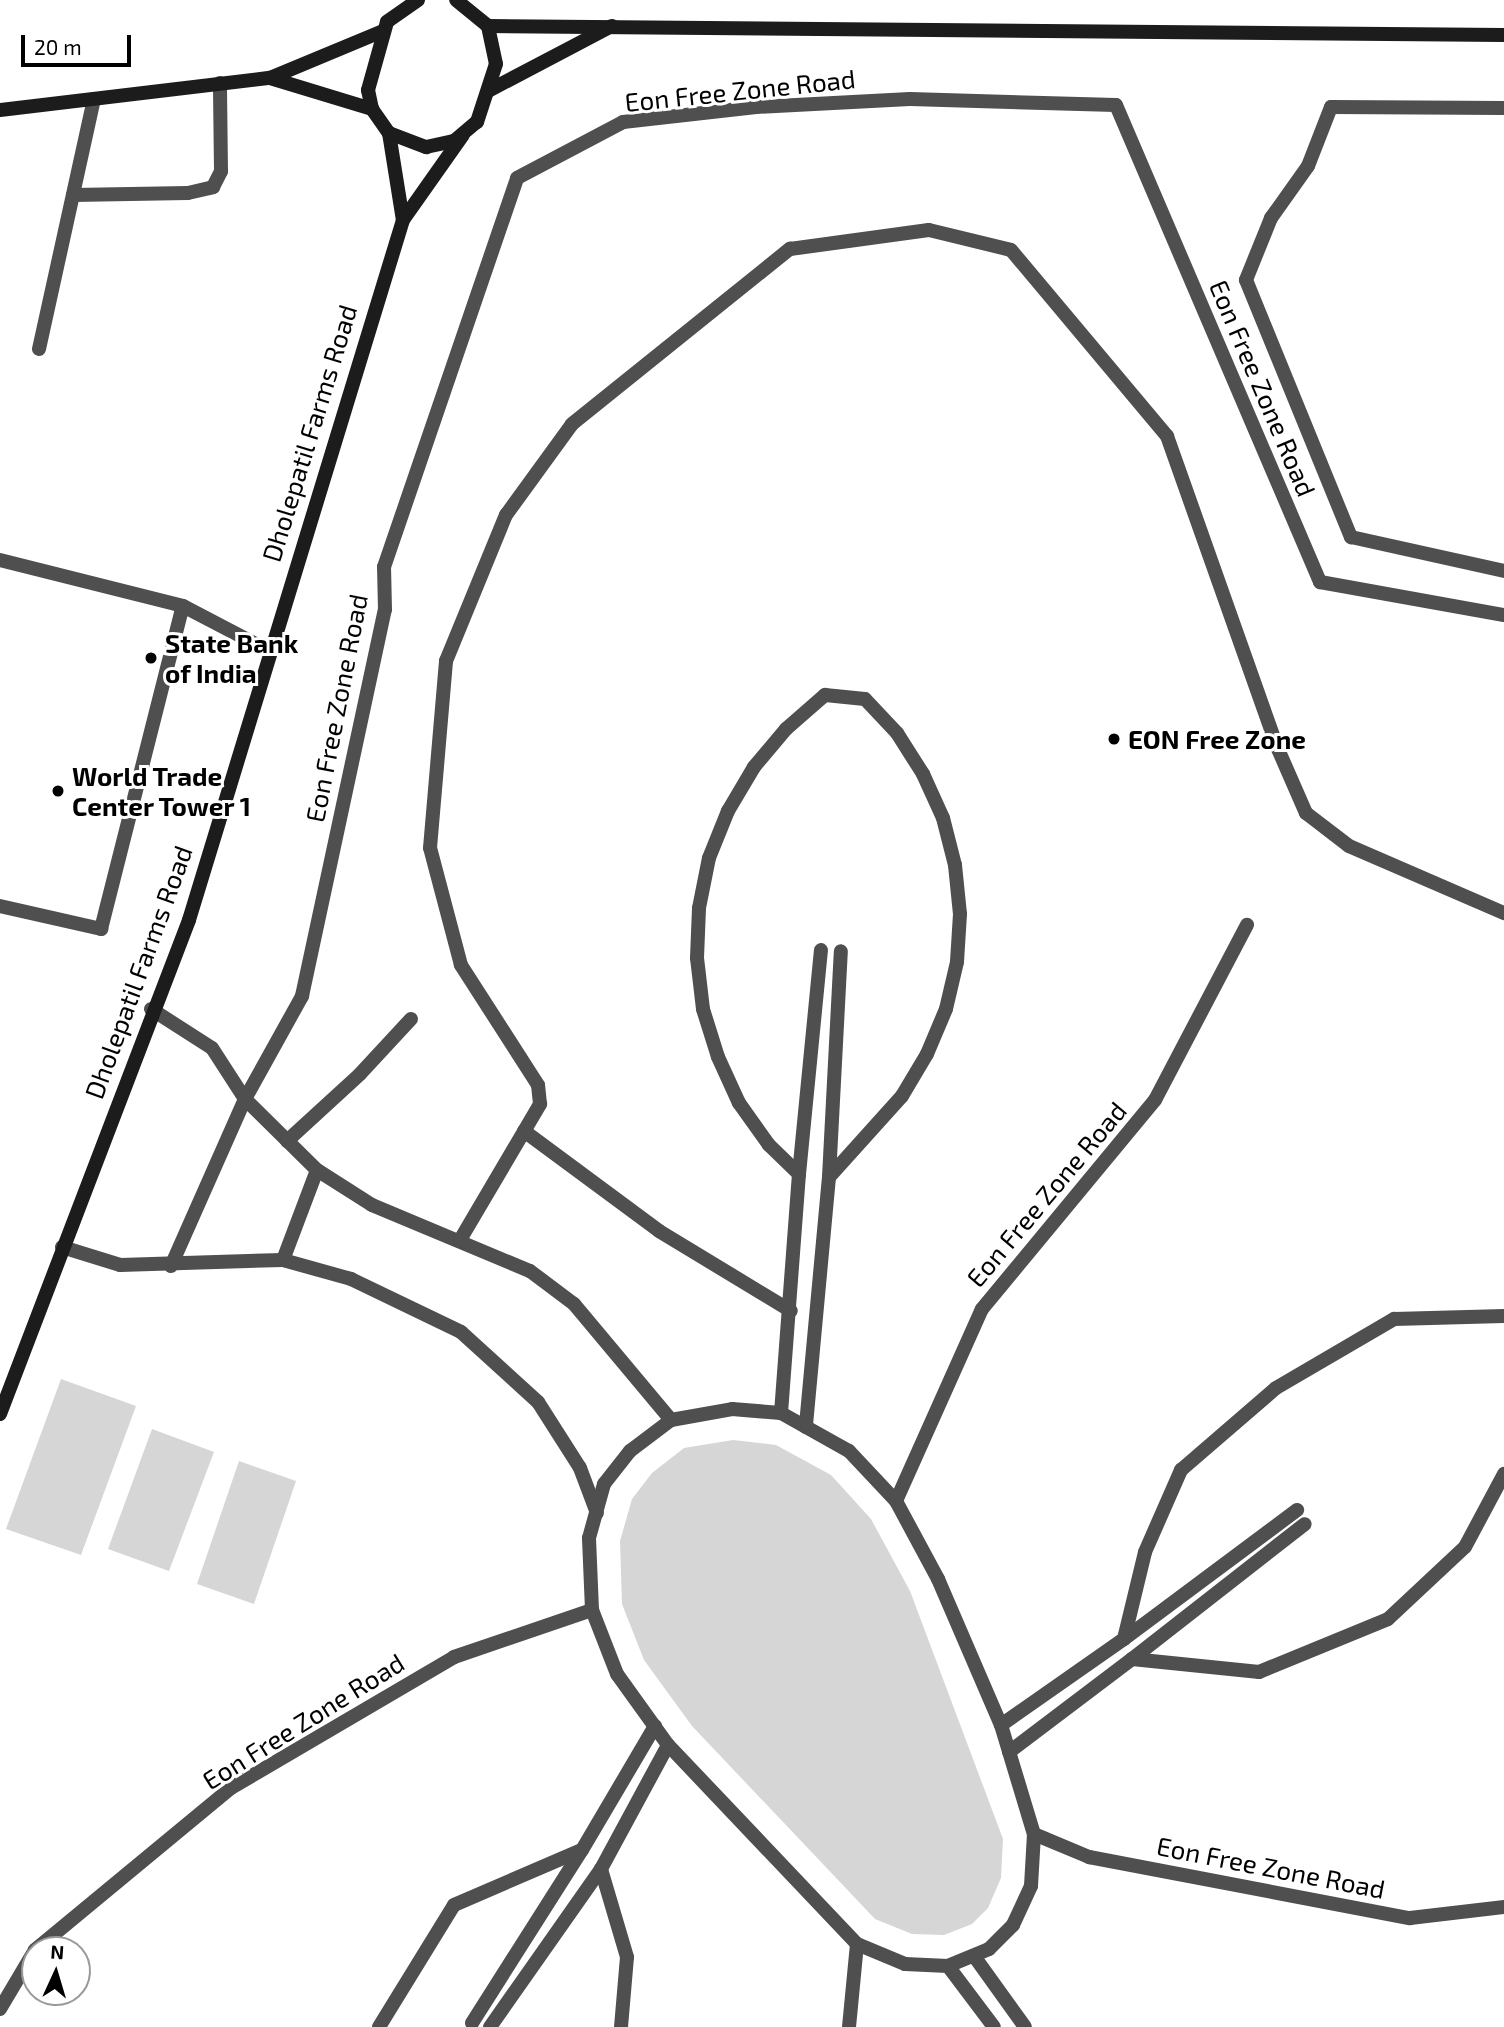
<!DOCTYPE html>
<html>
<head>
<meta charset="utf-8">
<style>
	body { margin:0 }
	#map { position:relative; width:1504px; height:2027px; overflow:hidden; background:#fff; font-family:"Exo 2",sans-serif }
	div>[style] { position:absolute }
	.green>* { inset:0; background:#d6d6d6 }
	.lane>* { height:14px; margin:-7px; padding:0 7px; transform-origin:7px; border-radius:7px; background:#4f4f4f }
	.secondary>* { height:14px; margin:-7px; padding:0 7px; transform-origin:7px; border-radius:7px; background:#1c1c1c }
	.dots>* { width:19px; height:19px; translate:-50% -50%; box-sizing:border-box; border:4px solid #fff; border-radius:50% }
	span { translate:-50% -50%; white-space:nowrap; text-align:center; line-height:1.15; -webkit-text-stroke:6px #fff; paint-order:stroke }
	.street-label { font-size:26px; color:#000 }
	.poi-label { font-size:26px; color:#000; font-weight:700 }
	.left { translate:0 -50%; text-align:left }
	.north { position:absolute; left:21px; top:1936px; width:70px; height:70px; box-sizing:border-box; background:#fff; border:2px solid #999; border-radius:50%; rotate:4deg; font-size:19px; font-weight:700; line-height:28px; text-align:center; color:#000 }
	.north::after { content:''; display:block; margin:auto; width:24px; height:32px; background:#000; clip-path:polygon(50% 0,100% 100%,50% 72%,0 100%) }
	.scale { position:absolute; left:21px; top:35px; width:110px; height:32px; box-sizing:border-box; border:4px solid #000; border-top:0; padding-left:9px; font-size:21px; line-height:24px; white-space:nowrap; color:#000; -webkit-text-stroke:5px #fff; paint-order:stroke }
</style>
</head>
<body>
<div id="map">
	<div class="green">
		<i style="clip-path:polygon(61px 1379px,136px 1406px,81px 1555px,6px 1529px)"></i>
		<i style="clip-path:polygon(152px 1429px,214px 1452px,169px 1571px,108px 1549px)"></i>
		<i style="clip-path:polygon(733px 1440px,776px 1445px,831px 1475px,871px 1519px,910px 1591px,1003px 1839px,1001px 1878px,988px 1908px,972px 1924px,944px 1935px,912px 1934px,875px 1919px,692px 1726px,644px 1660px,622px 1604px,620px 1541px,632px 1499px,652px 1473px,684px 1448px)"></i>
		<i style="clip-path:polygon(239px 1461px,296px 1481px,254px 1604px,197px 1584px)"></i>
	</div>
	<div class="lane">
		<i style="left:1504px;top:108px;width:173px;rotate:-179.7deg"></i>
		<i style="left:1331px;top:107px;width:63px;rotate:111.3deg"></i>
		<i style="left:1308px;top:166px;width:64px;rotate:125.4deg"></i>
		<i style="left:1271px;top:218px;width:67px;rotate:112deg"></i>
		<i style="left:1246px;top:280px;width:278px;rotate:67.8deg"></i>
		<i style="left:1351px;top:537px;width:157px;rotate:12.5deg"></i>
		<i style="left:73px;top:195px;width:115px;rotate:-1deg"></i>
		<i style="left:188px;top:193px;width:26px;rotate:-13deg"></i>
		<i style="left:213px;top:187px;width:18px;rotate:-63deg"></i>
		<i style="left:221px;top:171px;width:88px;rotate:-90.7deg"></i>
		<i style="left:39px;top:349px;width:256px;rotate:-77.6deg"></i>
		<i style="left:0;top:560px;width:189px;rotate:14.1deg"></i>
		<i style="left:183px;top:606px;width:97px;rotate:27.6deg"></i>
		<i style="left:0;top:906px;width:104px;rotate:12.8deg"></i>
		<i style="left:101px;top:929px;width:333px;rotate:-75.8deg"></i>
		<i style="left:151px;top:1009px;width:72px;rotate:32.6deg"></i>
		<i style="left:212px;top:1048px;width:61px;rotate:57.1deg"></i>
		<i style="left:245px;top:1099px;width:101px;rotate:44.6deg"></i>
		<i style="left:317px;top:1170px;width:65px;rotate:32.5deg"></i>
		<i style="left:372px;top:1205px;width:171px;rotate:22.7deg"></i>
		<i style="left:530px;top:1271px;width:55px;rotate:36.9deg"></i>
		<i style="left:574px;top:1304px;width:151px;rotate:50.1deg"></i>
		<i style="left:524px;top:1131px;width:168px;rotate:36.5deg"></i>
		<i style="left:659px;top:1231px;width:154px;rotate:31.2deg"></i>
		<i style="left:287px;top:1141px;width:99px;rotate:-42.5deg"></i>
		<i style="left:360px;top:1074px;width:75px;rotate:-47.2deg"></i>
		<i style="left:799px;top:1174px;width:225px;rotate:-84.4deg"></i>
		<i style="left:829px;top:1177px;width:226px;rotate:-87deg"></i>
		<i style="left:460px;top:1240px;width:158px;rotate:-59.5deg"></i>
		<i style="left:540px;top:1104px;width:19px;rotate:-96deg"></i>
		<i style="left:538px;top:1085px;width:143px;rotate:-122.7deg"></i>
		<i style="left:461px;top:965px;width:121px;rotate:-104.8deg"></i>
		<i style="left:430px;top:848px;width:188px;rotate:-85.1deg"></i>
		<i style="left:446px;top:661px;width:158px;rotate:-67.7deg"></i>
		<i style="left:506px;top:515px;width:112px;rotate:-54deg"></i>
		<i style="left:572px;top:424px;width:280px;rotate:-38.8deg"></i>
		<i style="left:790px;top:249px;width:140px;rotate:-7.8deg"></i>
		<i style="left:929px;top:230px;width:84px;rotate:13.7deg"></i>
		<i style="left:1011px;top:250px;width:243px;rotate:50deg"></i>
		<i style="left:1167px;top:436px;width:332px;rotate:70.5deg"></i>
		<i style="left:1278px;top:749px;width:70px;rotate:66.4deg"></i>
		<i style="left:1306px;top:813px;width:54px;rotate:37.5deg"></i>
		<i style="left:1349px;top:846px;width:169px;rotate:23.4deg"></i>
		<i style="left:62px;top:1247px;width:61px;rotate:17.2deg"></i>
		<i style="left:120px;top:1265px;width:163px;rotate:-1.8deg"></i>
		<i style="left:283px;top:1260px;width:71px;rotate:15.6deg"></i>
		<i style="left:351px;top:1279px;width:122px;rotate:25.7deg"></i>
		<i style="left:461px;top:1332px;width:104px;rotate:42.3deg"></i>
		<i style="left:538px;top:1402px;width:78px;rotate:57.5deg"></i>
		<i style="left:580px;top:1468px;width:48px;rotate:69.3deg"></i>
		<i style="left:283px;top:1260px;width:96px;rotate:-69.3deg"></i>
		<i style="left:171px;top:1266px;width:183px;rotate:-66.1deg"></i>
		<i style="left:245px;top:1099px;width:118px;rotate:-61deg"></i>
		<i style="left:302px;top:996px;width:395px;rotate:-77.9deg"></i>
		<i style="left:385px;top:610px;width:43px;rotate:-91.3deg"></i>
		<i style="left:384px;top:567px;width:411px;rotate:-71.1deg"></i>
		<i style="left:517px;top:178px;width:120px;rotate:-27.8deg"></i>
		<i style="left:623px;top:122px;width:134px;rotate:-6.4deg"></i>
		<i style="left:756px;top:107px;width:154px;rotate:-3deg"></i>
		<i style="left:910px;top:99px;width:206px;rotate:1.7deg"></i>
		<i style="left:1116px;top:105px;width:519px;rotate:66.84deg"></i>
		<i style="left:1320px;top:582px;width:187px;rotate:10.2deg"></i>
		<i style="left:732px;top:1409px;width:49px;rotate:4.7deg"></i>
		<i style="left:781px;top:1413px;width:78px;rotate:29.2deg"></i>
		<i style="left:849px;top:1451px;width:69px;rotate:46.8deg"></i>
		<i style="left:896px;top:1501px;width:89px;rotate:61.7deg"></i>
		<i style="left:938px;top:1579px;width:159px;rotate:66.7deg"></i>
		<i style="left:1001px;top:1725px;width:114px;rotate:73.2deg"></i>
		<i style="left:1034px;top:1834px;width:52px;rotate:93.3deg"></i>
		<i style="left:1031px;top:1886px;width:43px;rotate:114.8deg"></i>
		<i style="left:1013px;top:1925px;width:34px;rotate:135deg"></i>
		<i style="left:989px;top:1949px;width:44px;rotate:157.5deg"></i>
		<i style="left:948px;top:1966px;width:43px;rotate:-177.3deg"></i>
		<i style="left:905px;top:1964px;width:52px;rotate:-157.4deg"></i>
		<i style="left:857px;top:1944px;width:274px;rotate:-133.5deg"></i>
		<i style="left:668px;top:1745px;width:87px;rotate:-125.7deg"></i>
		<i style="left:617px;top:1674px;width:69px;rotate:-111.3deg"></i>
		<i style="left:592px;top:1610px;width:72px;rotate:-92.4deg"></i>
		<i style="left:589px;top:1538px;width:56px;rotate:-74.5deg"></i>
		<i style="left:604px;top:1484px;width:42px;rotate:-51.8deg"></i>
		<i style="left:630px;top:1451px;width:51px;rotate:-37.1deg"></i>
		<i style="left:671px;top:1420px;width:62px;rotate:-10.2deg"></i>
		<i style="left:781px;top:1413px;width:240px;rotate:-85.7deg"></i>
		<i style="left:799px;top:1174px;width:42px;rotate:-136deg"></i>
		<i style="left:769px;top:1145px;width:52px;rotate:-125.5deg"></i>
		<i style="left:739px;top:1103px;width:51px;rotate:-114.5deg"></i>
		<i style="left:718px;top:1057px;width:50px;rotate:-107.4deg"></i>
		<i style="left:703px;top:1009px;width:51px;rotate:-96.7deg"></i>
		<i style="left:697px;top:958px;width:50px;rotate:-87.7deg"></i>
		<i style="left:699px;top:908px;width:51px;rotate:-78.7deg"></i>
		<i style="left:709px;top:858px;width:51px;rotate:-68deg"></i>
		<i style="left:728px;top:811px;width:51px;rotate:-59.4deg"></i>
		<i style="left:754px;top:767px;width:50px;rotate:-49.9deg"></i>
		<i style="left:786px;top:729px;width:52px;rotate:-41.1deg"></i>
		<i style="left:825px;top:695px;width:40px;rotate:5.7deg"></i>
		<i style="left:865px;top:699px;width:47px;rotate:46.7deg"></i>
		<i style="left:897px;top:733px;width:49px;rotate:57.6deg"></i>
		<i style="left:923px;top:774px;width:48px;rotate:65.6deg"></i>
		<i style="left:943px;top:818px;width:49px;rotate:75.7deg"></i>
		<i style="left:955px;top:865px;width:49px;rotate:84.2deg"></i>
		<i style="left:960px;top:914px;width:48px;rotate:93.6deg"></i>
		<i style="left:957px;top:962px;width:48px;rotate:103.2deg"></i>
		<i style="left:946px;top:1009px;width:49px;rotate:112.9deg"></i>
		<i style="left:927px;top:1054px;width:49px;rotate:120.8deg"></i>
		<i style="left:902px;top:1096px;width:109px;rotate:132deg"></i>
		<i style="left:829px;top:1177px;width:251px;rotate:95.3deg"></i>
		<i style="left:896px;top:1501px;width:210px;rotate:-65.9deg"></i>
		<i style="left:982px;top:1309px;width:271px;rotate:-50.4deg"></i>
		<i style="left:1155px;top:1100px;width:198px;rotate:-62.3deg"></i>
		<i style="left:1124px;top:1639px;width:216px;rotate:-36.7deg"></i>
		<i style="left:1132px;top:1659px;width:219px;rotate:-38deg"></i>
		<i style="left:1001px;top:1725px;width:150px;rotate:-35deg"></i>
		<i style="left:1124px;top:1639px;width:89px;rotate:-76.4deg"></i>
		<i style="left:1145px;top:1552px;width:90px;rotate:-66.3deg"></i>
		<i style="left:1181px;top:1470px;width:125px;rotate:-40.8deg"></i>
		<i style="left:1276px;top:1388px;width:137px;rotate:-30.3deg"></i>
		<i style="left:1394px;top:1319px;width:110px;rotate:-1.6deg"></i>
		<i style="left:1009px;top:1752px;width:154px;rotate:-37.1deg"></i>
		<i style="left:1132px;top:1659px;width:128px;rotate:5.8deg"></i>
		<i style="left:1259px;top:1672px;width:139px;rotate:-22.3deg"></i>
		<i style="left:1388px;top:1619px;width:105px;rotate:-43.1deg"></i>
		<i style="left:1465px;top:1547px;width:83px;rotate:-61.9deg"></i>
		<i style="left:1034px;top:1834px;width:60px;rotate:22.7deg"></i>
		<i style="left:1089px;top:1857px;width:327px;rotate:10.8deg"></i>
		<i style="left:1410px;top:1918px;width:95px;rotate:-6.7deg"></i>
		<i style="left:35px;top:1950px;width:254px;rotate:-39.6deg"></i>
		<i style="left:231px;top:1788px;width:259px;rotate:-30.4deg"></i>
		<i style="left:454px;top:1657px;width:146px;rotate:-18.8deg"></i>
		<i style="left:974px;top:1956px;width:87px;rotate:54.3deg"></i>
		<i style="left:948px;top:1966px;width:76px;rotate:53deg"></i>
		<i style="left:0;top:2009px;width:69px;rotate:-59.3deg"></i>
		<i style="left:472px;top:2023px;width:205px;rotate:-57.6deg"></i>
		<i style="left:379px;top:2027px;width:143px;rotate:-58.4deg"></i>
		<i style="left:454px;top:1905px;width:139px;rotate:-23.3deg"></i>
		<i style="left:582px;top:1850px;width:144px;rotate:-59.5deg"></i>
		<i style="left:490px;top:2027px;width:193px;rotate:-54.9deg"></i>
		<i style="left:621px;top:2027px;width:70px;rotate:-85.1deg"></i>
		<i style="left:627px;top:1957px;width:92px;rotate:-106.5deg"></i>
		<i style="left:601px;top:1869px;width:141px;rotate:-61.6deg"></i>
		<i style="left:849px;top:2027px;width:83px;rotate:-84.5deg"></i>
	</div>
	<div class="secondary">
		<i style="left:418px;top:0;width:38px;rotate:145deg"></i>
		<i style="left:387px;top:22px;width:71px;rotate:105.6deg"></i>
		<i style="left:368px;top:90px;width:19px;rotate:78deg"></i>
		<i style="left:372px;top:109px;width:29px;rotate:55deg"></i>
		<i style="left:389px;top:133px;width:40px;rotate:21deg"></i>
		<i style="left:426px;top:147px;width:29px;rotate:-12deg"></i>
		<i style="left:454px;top:141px;width:30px;rotate:-40deg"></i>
		<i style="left:477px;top:122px;width:61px;rotate:-71.9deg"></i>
		<i style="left:496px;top:64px;width:39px;rotate:-102deg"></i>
		<i style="left:488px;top:26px;width:41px;rotate:-140.9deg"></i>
		<i style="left:488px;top:26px;width:1016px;rotate:0.51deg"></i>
		<i style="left:270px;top:78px;width:107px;rotate:16.9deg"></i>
		<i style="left:488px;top:91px;width:140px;rotate:-27.7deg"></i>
		<i style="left:0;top:110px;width:272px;rotate:-6.8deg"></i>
		<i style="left:270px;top:78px;width:122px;rotate:-22.6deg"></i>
		<i style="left:389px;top:133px;width:88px;rotate:80.9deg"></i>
		<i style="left:0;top:1414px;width:529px;rotate:-69.06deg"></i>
		<i style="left:189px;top:920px;width:732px;rotate:-73deg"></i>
		<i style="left:403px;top:220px;width:104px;rotate:-54.8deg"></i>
	</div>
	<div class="dots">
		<i style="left:151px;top:658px;background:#000"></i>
		<i style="left:1114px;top:739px;background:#000"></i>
		<i style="left:58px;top:791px;background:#000"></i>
	</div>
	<div class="street-label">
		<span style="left:740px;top:90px;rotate:-6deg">Eon Free Zone Road</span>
		<span style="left:1263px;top:388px;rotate:67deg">Eon Free Zone Road</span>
		<span style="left:309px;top:433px;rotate:-73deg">Dholepatil Farms Road</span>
		<span style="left:336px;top:708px;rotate:-79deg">Eon Free Zone Road</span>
		<span style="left:138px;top:972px;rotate:-70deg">Dholepatil Farms Road</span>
		<span style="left:1046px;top:1194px;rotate:-50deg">Eon Free Zone Road</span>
		<span style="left:303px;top:1721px;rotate:-32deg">Eon Free Zone Road</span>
		<span style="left:1271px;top:1867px;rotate:11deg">Eon Free Zone Road</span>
	</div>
	<div class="poi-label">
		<span class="left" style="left:165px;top:658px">State Bank<br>of India</span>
		<span class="left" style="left:1128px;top:739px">EON Free Zone</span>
		<span class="left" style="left:72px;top:791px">World Trade<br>Center Tower 1</span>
	</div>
	<div class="north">N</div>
	<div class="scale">20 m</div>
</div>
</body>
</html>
